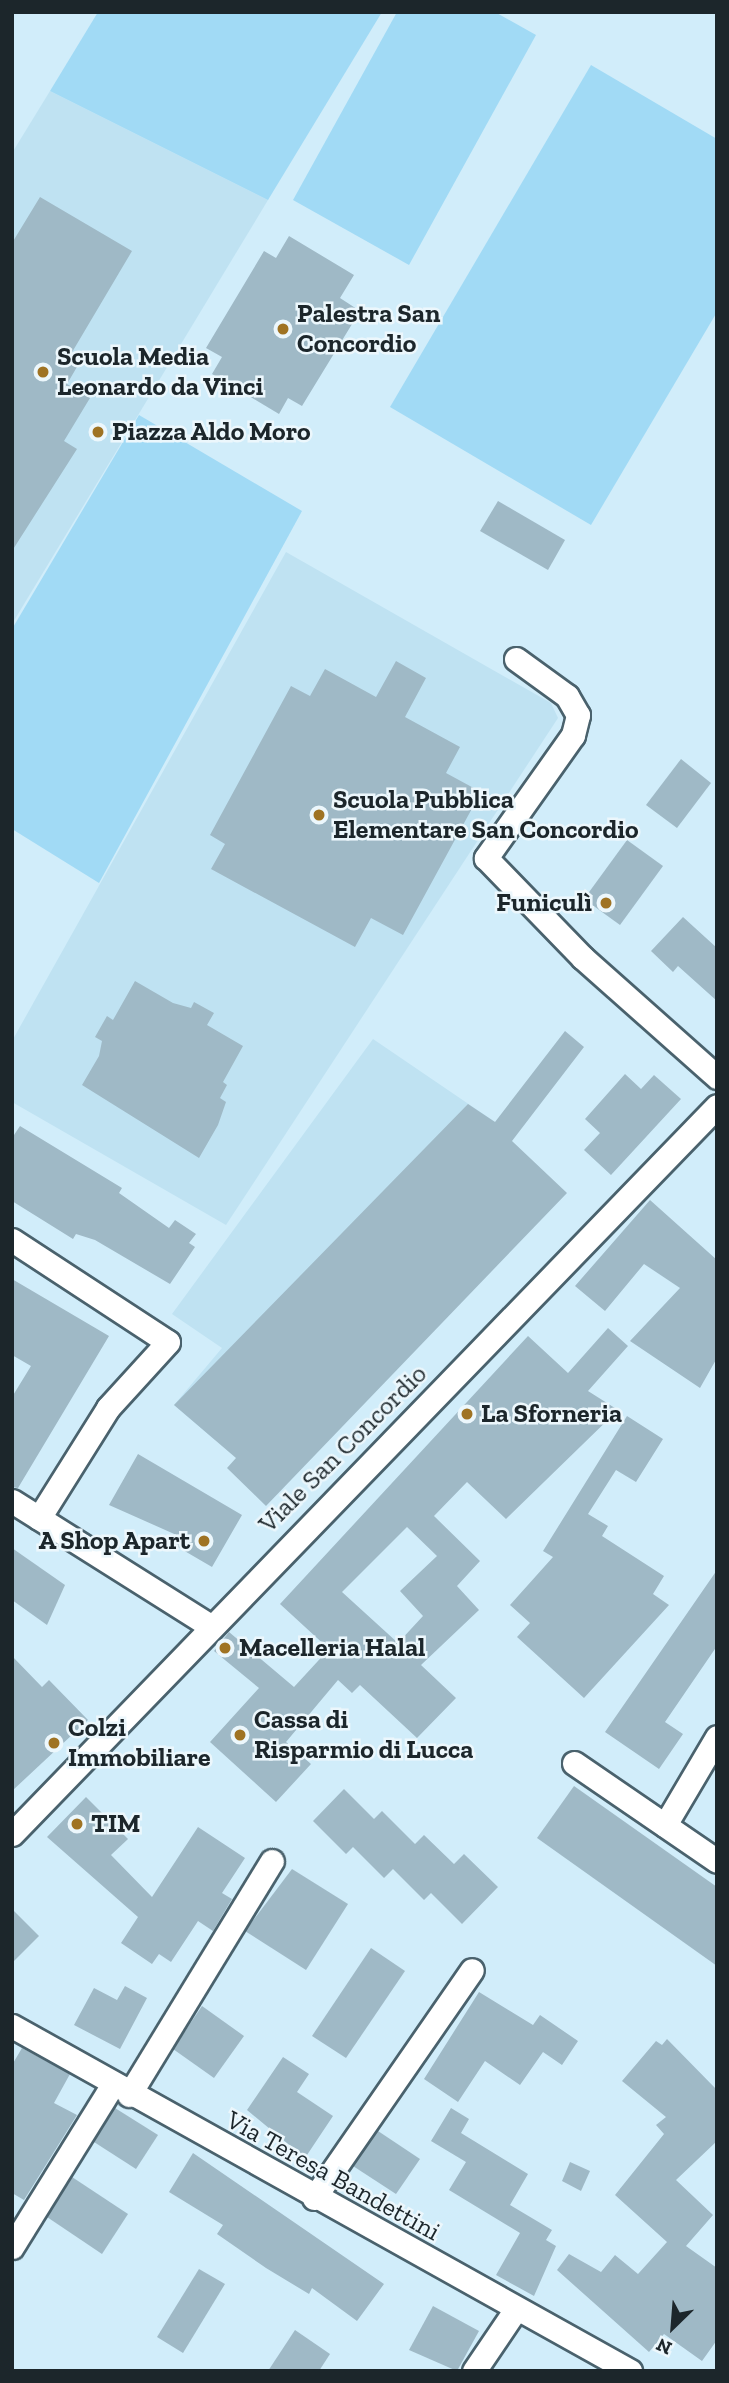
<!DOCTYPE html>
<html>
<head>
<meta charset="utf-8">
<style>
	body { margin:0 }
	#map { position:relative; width:729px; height:2383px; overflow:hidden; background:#d1edfa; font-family:"Zilla Slab",serif }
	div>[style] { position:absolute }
	.built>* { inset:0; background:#bfe2f2 }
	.green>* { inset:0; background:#a1daf5 }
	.building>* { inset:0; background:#9fb9c6 }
	.roads { filter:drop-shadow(2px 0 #4a626d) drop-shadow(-2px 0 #4a626d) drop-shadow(0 2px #4a626d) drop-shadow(0 -2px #4a626d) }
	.minor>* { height:23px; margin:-11.5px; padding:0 11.5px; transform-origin:11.5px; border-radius:11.5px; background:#fff }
	.dots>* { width:19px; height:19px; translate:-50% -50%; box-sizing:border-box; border:4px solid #ecf7fc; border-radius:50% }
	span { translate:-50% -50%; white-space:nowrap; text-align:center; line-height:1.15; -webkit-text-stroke:5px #ecf7fc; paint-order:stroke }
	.poi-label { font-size:26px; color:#1c262b; font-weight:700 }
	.left { translate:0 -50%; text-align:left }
	.right { translate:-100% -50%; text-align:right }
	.street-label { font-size:26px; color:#1c262b }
	.frame { position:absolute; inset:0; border:14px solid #1c262b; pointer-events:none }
	.north { position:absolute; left:638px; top:2292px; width:70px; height:70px; -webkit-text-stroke:5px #ecf7fc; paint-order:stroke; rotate:205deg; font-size:19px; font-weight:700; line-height:28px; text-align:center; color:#1c262b }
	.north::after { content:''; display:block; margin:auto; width:24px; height:32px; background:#1c262b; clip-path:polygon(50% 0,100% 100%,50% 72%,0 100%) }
</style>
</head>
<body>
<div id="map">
	<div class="built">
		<i style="clip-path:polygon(50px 91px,268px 200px,12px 624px,12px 153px)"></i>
		<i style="clip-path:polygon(286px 552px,551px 703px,558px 718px,226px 1225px,12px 1102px,12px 1041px)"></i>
		<i style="clip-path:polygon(373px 1039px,511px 1133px,215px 1440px,174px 1405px,222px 1348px,172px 1314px)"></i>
	</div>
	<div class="green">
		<i style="clip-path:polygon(98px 12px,382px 12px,268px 200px,50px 91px)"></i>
		<i style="clip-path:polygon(397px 12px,495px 12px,536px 35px,409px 265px,293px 200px)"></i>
		<i style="clip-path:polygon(591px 65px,717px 139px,717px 312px,591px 525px,390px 407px)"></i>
		<i style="clip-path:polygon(139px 415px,302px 511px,99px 883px,12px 829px,12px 629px)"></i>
	</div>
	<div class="building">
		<i style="clip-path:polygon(40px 197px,132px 251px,71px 354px,81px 360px,67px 384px,90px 398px,64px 441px,77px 449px,12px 551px,12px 243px)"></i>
		<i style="clip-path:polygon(289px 236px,354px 275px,340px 298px,360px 311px,302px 406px,288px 398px,279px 414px,212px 374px,222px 357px,206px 348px,264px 251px,276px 258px)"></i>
		<i style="clip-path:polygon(498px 501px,565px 540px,548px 570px,480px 531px)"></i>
		<i style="clip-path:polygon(396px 661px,426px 678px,405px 717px,460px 747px,446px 773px,481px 792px,403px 935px,371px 918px,355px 947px,211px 869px,225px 844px,210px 835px,291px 686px,310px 696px,325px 669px,376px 697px)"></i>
		<i style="clip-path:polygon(681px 759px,711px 783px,677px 828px,646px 805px)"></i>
		<i style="clip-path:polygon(627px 840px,663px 866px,620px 925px,584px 899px)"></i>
		<i style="clip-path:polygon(683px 917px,717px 948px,717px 1001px,678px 966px,673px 972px,651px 951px)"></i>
		<i style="clip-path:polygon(135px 981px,173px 1003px,191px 1008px,194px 1002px,214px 1013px,207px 1025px,243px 1046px,223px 1082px,227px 1085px,220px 1098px,226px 1102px,218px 1125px,199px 1158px,82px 1085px,99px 1056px,102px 1041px,95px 1037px,107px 1016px,113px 1020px)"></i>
		<i style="clip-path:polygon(565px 1031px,584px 1047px,512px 1141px,567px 1193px,266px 1506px,227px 1468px,236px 1458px,174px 1405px,468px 1104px,495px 1122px)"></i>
		<i style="clip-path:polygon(625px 1074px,641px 1089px,654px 1075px,681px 1099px,611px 1175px,584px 1150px,600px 1133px,585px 1119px)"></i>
		<i style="clip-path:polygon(20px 1126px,122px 1188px,119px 1193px,169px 1228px,175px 1220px,196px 1234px,189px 1243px,195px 1247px,170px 1284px,95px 1240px,76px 1234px,73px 1239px,12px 1201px,12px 1138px)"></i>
		<i style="clip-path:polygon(650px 1200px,717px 1260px,717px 1358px,700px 1388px,630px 1341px,680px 1288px,644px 1264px,605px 1311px,575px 1286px)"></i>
		<i style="clip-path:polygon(12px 1279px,109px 1336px,18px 1488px,12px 1487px,12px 1397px,31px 1366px,12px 1355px)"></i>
		<i style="clip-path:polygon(evenodd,608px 1328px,628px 1346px,588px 1391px,618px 1410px,506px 1519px,467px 1482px,434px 1516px,480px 1561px,457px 1586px,479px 1610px,421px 1665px,456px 1698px,417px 1738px,360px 1685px,352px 1693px,338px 1680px,286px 1742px,311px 1764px,276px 1802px,210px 1742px,259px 1688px,214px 1651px,229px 1632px,294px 1687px,329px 1649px,280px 1604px,528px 1336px,568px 1373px,608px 1328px,407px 1527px,437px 1556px,400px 1591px,423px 1616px,398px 1643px,342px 1592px,407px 1527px)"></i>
		<i style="clip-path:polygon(627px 1416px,663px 1439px,636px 1482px,616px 1470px,588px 1514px,608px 1526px,602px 1536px,664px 1576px,653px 1594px,669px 1605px,584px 1698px,517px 1637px,530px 1623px,510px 1605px,553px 1557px,543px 1551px)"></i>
		<i style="clip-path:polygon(138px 1454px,242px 1515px,212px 1567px,176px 1546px,181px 1537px,109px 1505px)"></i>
		<i style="clip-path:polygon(12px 1548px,65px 1585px,47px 1625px,12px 1600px)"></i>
		<i style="clip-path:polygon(717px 1570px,717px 1646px,665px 1722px,683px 1734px,659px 1769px,605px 1732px)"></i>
		<i style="clip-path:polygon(12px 1656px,42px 1687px,49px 1680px,88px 1720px,12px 1791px)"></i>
		<i style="clip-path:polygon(574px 1786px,717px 1887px,717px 1966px,537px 1838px)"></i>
		<i style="clip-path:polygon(344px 1789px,374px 1819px,382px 1811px,415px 1844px,424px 1835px,454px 1864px,464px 1854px,498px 1887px,462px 1924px,431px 1893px,424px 1900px,393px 1869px,384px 1878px,353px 1847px,346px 1854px,313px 1821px)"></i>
		<i style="clip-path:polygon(86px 1797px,128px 1839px,111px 1855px,152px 1897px,198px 1827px,245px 1858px,222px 1893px,232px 1899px,213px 1931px,198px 1921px,171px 1962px,159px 1954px,152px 1964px,121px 1943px,138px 1917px,47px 1837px)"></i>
		<i style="clip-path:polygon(292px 1869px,348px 1904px,306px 1970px,245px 1931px)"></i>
		<i style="clip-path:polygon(12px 1909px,39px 1936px,12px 1963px)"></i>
		<i style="clip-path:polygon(371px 1948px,405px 1971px,346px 2058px,312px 2036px)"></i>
		<i style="clip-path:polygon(125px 1986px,147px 1998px,120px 2049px,74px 2025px,94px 1988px,117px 2000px)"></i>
		<i style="clip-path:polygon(479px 1992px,533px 2025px,540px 2015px,578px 2041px,562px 2065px,543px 2052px,520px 2085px,485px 2061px,458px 2102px,424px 2079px)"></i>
		<i style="clip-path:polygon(202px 2006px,244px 2036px,214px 2078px,173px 2049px)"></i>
		<i style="clip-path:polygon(667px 2039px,717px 2090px,717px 2141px,676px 2180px,713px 2215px,686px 2246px,717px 2268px,717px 2340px,702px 2361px,664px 2334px,649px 2352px,557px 2270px,569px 2254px,601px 2272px,615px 2255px,638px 2274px,667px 2242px,615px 2195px,664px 2134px,656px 2125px,666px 2117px,622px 2081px,656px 2041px,662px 2045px)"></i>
		<i style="clip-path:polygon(22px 2048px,70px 2074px,54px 2103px,77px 2115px,24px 2200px,12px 2193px,12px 2065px)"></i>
		<i style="clip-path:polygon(283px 2057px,309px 2074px,297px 2092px,333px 2116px,305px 2158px,247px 2110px)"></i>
		<i style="clip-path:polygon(115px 2108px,158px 2135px,136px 2169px,94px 2142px)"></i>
		<i style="clip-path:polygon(451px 2108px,469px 2119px,461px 2133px,528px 2174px,510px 2205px,552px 2230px,546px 2240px,556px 2246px,534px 2296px,496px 2275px,520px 2233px,449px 2190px,466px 2162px,431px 2141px)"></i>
		<i style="clip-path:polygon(378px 2131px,420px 2159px,396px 2194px,353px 2166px)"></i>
		<i style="clip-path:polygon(193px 2153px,384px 2284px,357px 2321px,312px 2288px,309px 2294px,266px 2268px,217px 2234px,223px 2225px,169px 2192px)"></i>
		<i style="clip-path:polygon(570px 2162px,590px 2171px,581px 2191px,562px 2181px)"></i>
		<i style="clip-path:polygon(72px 2177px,128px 2214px,102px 2254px,47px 2217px)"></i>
		<i style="clip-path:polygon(199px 2269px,225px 2284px,183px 2353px,157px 2337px)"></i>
		<i style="clip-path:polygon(433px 2306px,479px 2331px,457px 2371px,409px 2350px)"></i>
		<i style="clip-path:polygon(295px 2330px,330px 2354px,319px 2371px,268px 2371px)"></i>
	</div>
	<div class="roads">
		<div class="minor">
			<i style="left:516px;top:659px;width:63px;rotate:36deg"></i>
			<i style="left:567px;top:696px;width:22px;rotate:60deg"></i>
			<i style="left:578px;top:715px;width:21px;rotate:104deg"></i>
			<i style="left:573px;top:735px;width:151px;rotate:125.3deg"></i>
			<i style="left:486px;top:858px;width:139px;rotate:45.9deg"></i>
			<i style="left:583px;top:958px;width:179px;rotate:41.6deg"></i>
			<i style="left:12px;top:1240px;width:186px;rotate:33.2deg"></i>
			<i style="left:168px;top:1342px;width:89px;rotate:132.3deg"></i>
			<i style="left:108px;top:1408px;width:130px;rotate:122.1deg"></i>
			<i style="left:12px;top:1501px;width:233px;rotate:32.2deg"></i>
			<i style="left:574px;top:1763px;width:173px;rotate:34.4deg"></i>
			<i style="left:665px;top:1825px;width:102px;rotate:-59.4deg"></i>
			<i style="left:12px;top:1834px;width:1013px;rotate:-45.92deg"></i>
			<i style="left:12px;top:2026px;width:708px;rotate:29.17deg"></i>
			<i style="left:129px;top:2095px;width:274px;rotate:-58.6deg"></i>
			<i style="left:314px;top:2198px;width:277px;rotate:-55.3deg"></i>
			<i style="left:12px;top:2247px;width:190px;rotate:-58.2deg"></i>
			<i style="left:474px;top:2371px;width:75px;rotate:-55.9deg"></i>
		</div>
	</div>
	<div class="dots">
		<i style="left:283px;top:329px;background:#9f7323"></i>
		<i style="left:43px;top:372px;background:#9f7323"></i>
		<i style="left:98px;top:432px;background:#9f7323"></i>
		<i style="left:319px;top:815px;background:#9f7323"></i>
		<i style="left:606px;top:903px;background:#9f7323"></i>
		<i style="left:467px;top:1414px;background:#9f7323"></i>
		<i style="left:204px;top:1541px;background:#9f7323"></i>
		<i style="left:225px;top:1648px;background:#9f7323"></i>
		<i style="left:240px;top:1735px;background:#9f7323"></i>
		<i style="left:54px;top:1743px;background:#9f7323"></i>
		<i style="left:77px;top:1824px;background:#9f7323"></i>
	</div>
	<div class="poi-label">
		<span class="left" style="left:297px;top:329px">Palestra San<br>Concordio</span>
		<span class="left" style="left:57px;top:372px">Scuola Media<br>Leonardo da Vinci</span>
		<span class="left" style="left:112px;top:432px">Piazza Aldo Moro</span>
		<span class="left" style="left:333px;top:815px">Scuola Pubblica<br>Elementare San Concordio</span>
		<span class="right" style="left:592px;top:903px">Funiculì</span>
		<span class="left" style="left:481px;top:1414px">La Sforneria</span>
		<span class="right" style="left:190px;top:1541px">A Shop Apart</span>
		<span class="left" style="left:239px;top:1648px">Macelleria Halal</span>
		<span class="left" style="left:254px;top:1735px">Cassa di<br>Risparmio di Lucca</span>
		<span class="left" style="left:68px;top:1743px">Colzi<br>Immobiliare</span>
		<span class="left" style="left:91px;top:1824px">TIM</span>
	</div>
	<div class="street-label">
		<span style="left:343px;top:1449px;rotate:-45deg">Viale San Concordio</span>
		<span style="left:333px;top:2176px;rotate:29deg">Via Teresa Bandettini</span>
	</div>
	<div class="frame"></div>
	<div class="north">N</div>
</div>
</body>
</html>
